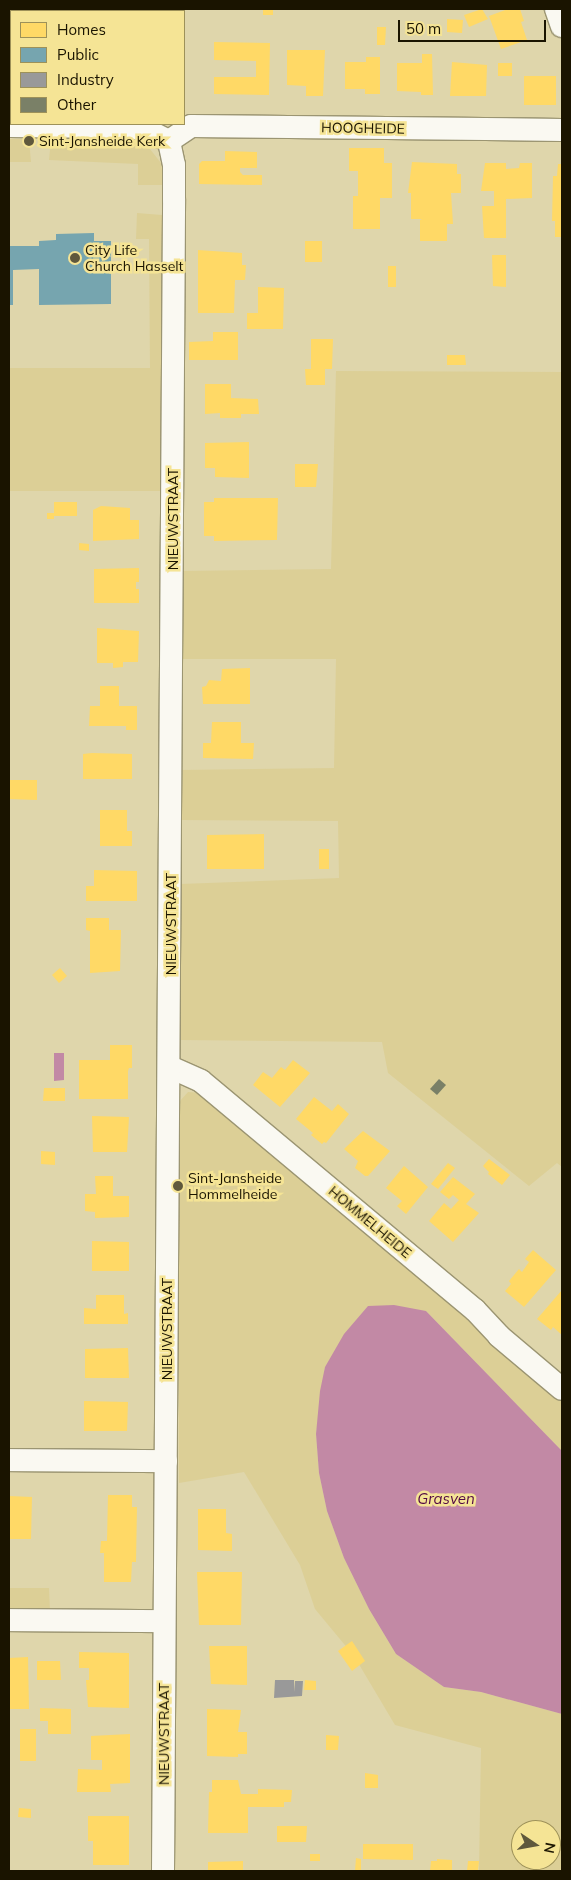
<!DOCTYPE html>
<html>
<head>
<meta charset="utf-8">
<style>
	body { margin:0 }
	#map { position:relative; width:571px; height:1880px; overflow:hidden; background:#dfd6ab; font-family:Mulish,sans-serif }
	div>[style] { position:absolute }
	.green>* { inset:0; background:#dccf96 }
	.water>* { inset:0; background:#c289a5 }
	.homes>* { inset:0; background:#ffd966 }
	.public>* { inset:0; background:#76a5af }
	.industry>* { inset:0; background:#999 }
	.building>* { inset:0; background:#7a8067 }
	.roads { filter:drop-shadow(1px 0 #9b9572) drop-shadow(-1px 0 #9b9572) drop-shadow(0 1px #9b9572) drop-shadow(0 -1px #9b9572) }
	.street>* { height:22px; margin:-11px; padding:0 11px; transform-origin:11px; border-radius:11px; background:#faf9f2 }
	.dots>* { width:14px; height:14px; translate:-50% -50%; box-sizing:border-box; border:2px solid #f5e495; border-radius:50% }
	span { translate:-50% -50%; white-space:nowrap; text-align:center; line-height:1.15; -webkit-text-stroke:5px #f5e495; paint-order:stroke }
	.street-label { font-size:14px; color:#1a1400 }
	.poi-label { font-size:14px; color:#1a1400 }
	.left { translate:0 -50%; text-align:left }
	.water-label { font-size:15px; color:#520944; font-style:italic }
	.frame { position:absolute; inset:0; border:10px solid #1a1400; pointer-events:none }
	.legend { position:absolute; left:10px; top:10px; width:175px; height:115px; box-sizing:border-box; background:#f5e495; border:1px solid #9d9159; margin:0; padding:6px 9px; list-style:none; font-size:15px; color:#1a1400 }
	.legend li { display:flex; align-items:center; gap:10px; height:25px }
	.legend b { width:25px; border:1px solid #9d9159 }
	.north { position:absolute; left:511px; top:1820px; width:50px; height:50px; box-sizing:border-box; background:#f5e495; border:1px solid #9d9159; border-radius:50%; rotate:102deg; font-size:14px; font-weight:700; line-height:20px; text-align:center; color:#1a1400 }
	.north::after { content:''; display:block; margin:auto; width:18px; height:22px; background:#5f583c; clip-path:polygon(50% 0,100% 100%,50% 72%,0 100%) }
	.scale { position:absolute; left:398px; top:20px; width:148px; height:22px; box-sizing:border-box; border:2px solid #1a1400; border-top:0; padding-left:6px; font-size:15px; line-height:18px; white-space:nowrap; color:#1a1400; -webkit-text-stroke:4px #f5e495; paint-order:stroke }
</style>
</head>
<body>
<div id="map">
	<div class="green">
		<i style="clip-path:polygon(9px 139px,29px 139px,31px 162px,9px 162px)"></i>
		<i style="clip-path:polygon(142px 139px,161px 163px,164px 185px,138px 185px,138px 164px,49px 160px,51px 140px)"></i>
		<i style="clip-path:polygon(137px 213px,162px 215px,161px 491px,9px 491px,9px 368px,150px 368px,149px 239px,136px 239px)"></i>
		<i style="clip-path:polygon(336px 371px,562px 372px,562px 1167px,557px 1163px,529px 1186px,388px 1073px,382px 1042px,181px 1040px,180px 884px,339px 878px,338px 821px,182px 820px,181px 770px,334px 768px,336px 659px,182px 659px,182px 571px,331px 569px)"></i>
		<i style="clip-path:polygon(evenodd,188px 1092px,202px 1093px,413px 1269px,506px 1354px,562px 1400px,562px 1451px,426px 1311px,325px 1367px,316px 1434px,319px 1473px,327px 1511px,344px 1558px,369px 1609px,396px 1654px,444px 1687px,481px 1692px,562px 1714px,562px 1871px,479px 1871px,481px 1748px,395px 1725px,354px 1656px,315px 1609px,300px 1565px,244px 1472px,179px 1483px,178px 1123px,180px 1101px,188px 1092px,521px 1830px,551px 1830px,551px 1860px,521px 1860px,521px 1830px)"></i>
		<i style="clip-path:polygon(9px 1588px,49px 1588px,50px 1612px,9px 1612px)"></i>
	</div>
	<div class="water">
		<i style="clip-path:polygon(54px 1053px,64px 1053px,64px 1080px,54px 1081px)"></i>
		<i style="clip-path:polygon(394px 1305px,426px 1311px,562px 1451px,562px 1714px,481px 1692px,444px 1687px,396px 1654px,369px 1609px,344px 1558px,327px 1511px,319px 1473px,316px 1434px,320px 1391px,325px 1367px,344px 1334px,368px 1306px)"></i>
	</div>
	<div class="homes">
		<i style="clip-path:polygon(263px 9px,273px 9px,273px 15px,263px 15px)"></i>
		<i style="clip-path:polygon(482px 9px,488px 19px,469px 27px,464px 15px)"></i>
		<i style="clip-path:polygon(508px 9px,520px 9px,524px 21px,521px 22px,527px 40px,501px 49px,489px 16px)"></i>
		<i style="clip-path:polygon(447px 19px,463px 20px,462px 33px,447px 32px)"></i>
		<i style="clip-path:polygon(377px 27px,386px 27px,385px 45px,377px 45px)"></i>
		<i style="clip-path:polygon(214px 42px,270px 43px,269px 95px,214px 94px,214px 77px,256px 77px,256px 61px,214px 60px)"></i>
		<i style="clip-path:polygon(9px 43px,11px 43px,11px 94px,9px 94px)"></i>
		<i style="clip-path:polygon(287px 50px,325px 50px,323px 96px,306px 96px,306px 86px,287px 85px)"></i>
		<i style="clip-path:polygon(422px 54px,432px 54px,433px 95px,421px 95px,421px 92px,397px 91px,397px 63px,422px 63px)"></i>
		<i style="clip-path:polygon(366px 57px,380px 57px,380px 94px,365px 94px,365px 89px,345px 89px,345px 62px,366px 62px)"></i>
		<i style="clip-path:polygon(452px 62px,487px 65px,486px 96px,450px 96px)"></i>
		<i style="clip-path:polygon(498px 63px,512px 63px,512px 76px,498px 76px)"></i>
		<i style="clip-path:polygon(524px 76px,556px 76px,556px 105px,524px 105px)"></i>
		<i style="clip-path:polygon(349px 148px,384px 148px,384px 163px,392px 163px,392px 198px,380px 198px,380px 229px,353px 229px,353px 196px,358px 196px,358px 171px,349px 171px)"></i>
		<i style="clip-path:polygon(225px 151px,257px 152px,257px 168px,240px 168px,240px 172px,243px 175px,262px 175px,262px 185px,199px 184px,199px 164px,202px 161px,225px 161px)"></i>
		<i style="clip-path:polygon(412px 162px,457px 164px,457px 174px,461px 174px,461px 193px,451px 193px,453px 224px,447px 224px,447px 241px,420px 241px,420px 220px,422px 219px,411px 219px,411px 193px,408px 193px)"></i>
		<i style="clip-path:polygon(485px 163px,506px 163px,506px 169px,519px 168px,520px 163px,532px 163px,532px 198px,506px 199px,506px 238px,484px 238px,482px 206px,494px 206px,494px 191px,481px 191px)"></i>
		<i style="clip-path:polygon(558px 164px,562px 164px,562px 237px,555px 237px,555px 221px,552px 221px,553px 176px,557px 176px)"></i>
		<i style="clip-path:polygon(305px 241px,322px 241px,322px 262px,305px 262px)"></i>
		<i style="clip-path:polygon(198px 250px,242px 253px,242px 265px,246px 265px,245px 280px,235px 280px,234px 313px,198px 313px)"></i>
		<i style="clip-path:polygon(492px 255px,506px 255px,506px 287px,493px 286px)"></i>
		<i style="clip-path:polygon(388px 266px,396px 266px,396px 287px,388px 287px)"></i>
		<i style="clip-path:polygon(258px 287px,284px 288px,283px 329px,247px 329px,247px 313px,258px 313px)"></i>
		<i style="clip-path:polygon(213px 332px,238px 332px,238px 360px,189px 360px,189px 342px,213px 341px)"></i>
		<i style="clip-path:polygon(311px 339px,333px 339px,332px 369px,325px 369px,325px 385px,306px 385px,305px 369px,311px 369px)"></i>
		<i style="clip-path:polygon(447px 355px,465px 355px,466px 365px,447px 365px)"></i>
		<i style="clip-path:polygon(205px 384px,231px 384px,231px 398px,258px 399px,259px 414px,241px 414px,241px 418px,220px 418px,220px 413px,205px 414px)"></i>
		<i style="clip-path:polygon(249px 442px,249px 478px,215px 477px,215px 468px,205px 468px,205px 443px)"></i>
		<i style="clip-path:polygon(295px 464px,318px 464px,316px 487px,295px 487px)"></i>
		<i style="clip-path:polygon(214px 498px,278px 498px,277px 540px,214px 541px,214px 536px,204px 536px,204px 502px,214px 502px)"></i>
		<i style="clip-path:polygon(54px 502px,77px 502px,77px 516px,54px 516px,54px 519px,47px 519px,47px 513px,54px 513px)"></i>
		<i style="clip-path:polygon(101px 506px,130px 508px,130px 520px,139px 520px,139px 539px,93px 541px,93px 510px)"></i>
		<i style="clip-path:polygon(79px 543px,89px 544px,89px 551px,79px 550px)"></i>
		<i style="clip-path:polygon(139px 568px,139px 582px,136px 582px,136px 589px,139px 589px,139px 603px,94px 603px,94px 569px)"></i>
		<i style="clip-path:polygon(97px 628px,139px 631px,138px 662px,123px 662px,123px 667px,113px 668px,113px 663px,97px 663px)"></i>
		<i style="clip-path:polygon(250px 668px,250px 704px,203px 704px,202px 687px,206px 686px,209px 680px,221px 681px,222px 669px)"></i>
		<i style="clip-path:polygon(100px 686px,119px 686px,119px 706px,137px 706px,137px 730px,126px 730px,126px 726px,89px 726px,90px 706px,100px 706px)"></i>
		<i style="clip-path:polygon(212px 722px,241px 722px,241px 743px,254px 743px,253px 759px,203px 758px,203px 743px,211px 743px)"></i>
		<i style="clip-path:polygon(92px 753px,132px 754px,132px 779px,83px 779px,83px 754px)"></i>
		<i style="clip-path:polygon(9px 780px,37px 780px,37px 800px,9px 799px)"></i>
		<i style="clip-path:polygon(100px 810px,127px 810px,127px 831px,132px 831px,132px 846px,100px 846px)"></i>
		<i style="clip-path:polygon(264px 834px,264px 869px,207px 869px,207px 835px)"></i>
		<i style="clip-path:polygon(319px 849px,329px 849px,329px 869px,319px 869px)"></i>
		<i style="clip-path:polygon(94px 870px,137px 871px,137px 901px,86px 901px,86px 886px,94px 886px)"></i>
		<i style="clip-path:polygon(86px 918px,109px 918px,109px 930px,121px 930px,120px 971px,90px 973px,90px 931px,86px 930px)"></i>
		<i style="clip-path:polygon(60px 968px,67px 976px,59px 983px,52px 975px)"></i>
		<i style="clip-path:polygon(110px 1045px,132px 1045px,132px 1068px,129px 1068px,128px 1071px,128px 1099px,79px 1099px,79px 1060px,110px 1060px)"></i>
		<i style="clip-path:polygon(293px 1060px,310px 1073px,280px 1107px,253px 1085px,263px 1072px,272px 1078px,281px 1067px,285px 1070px)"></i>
		<i style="clip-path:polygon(44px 1088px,65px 1088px,65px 1101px,43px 1101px)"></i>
		<i style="clip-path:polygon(314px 1097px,332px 1111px,338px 1104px,349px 1114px,326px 1143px,324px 1142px,322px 1144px,311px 1135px,313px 1133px,296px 1119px)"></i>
		<i style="clip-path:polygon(92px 1116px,129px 1117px,127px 1152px,93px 1152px)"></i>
		<i style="clip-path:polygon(363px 1131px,390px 1151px,368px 1176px,365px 1176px,355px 1168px,358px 1161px,344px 1149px)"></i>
		<i style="clip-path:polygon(41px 1151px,55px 1152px,55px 1165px,41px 1164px)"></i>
		<i style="clip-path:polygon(489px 1159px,510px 1175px,502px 1185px,488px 1174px,489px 1172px,483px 1166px)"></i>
		<i style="clip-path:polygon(448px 1163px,455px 1168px,438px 1189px,431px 1184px)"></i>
		<i style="clip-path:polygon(404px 1166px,428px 1187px,406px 1214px,397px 1206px,402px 1201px,386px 1188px)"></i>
		<i style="clip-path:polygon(95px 1176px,113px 1176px,113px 1196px,129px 1196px,129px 1217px,95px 1218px,95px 1212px,85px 1211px,85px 1194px,96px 1194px)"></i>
		<i style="clip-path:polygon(453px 1177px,475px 1194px,466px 1204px,479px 1213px,453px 1242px,429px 1221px,444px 1203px,451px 1209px,459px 1200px,453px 1195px,449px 1199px,440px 1192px)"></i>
		<i style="clip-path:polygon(92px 1241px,129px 1242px,129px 1271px,92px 1271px)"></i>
		<i style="clip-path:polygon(533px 1250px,556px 1270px,524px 1307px,505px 1291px,511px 1284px,509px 1281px,519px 1269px,522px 1272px,529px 1262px,525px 1259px)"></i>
		<i style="clip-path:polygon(562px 1290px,562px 1335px,553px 1327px,551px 1330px,537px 1319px)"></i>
		<i style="clip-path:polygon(96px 1295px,124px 1295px,124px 1314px,128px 1313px,128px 1324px,84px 1324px,84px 1308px,96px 1309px)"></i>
		<i style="clip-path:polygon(128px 1348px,129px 1378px,85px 1378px,85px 1349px)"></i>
		<i style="clip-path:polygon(84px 1401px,128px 1402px,127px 1431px,84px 1431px)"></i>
		<i style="clip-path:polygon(108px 1495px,132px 1495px,132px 1507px,137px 1507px,136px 1562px,132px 1562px,131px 1582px,104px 1582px,104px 1553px,100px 1553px,101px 1541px,107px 1541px)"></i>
		<i style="clip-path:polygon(9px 1496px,32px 1497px,31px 1539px,9px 1539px)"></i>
		<i style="clip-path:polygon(198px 1509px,226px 1509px,226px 1533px,232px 1534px,232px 1551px,198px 1550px)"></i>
		<i style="clip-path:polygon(197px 1572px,242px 1572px,241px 1625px,199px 1625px)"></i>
		<i style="clip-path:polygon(352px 1641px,365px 1661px,352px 1671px,338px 1651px)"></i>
		<i style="clip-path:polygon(209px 1646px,247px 1646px,247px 1685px,211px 1684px)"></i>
		<i style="clip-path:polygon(79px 1652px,129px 1653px,129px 1708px,88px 1707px,86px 1680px,89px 1680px,89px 1668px,79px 1668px)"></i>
		<i style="clip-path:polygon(28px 1657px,29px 1709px,9px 1709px,9px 1658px)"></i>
		<i style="clip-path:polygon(37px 1661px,60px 1661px,61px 1680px,37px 1680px)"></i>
		<i style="clip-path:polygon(305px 1680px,316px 1681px,316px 1690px,304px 1690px)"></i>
		<i style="clip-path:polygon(40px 1708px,71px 1709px,71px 1734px,48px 1734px,48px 1721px,40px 1721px)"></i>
		<i style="clip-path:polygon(207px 1709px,241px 1710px,238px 1732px,247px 1732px,247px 1754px,238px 1754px,238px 1757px,207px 1756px)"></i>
		<i style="clip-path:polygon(20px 1729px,36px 1729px,36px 1761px,20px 1761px)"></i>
		<i style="clip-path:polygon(130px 1734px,130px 1783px,110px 1784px,111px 1792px,77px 1792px,78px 1769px,102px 1770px,102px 1760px,91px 1760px,91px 1736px)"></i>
		<i style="clip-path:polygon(326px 1735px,339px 1736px,338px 1750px,326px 1750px)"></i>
		<i style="clip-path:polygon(365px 1773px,378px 1775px,378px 1788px,365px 1788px)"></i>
		<i style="clip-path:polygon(212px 1780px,238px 1780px,241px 1794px,258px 1794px,258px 1789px,292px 1790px,291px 1802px,284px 1802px,284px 1807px,248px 1807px,248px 1833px,208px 1833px,209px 1792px,212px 1792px)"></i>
		<i style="clip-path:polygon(19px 1808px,31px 1809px,31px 1818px,18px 1817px)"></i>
		<i style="clip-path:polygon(88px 1816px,129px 1816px,129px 1865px,93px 1865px,93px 1841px,88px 1841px)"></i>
		<i style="clip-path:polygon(277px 1826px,307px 1826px,306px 1842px,277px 1842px)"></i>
		<i style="clip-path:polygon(363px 1844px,413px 1844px,413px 1860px,363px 1859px)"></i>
		<i style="clip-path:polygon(310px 1854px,320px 1854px,320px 1861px,310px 1861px)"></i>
		<i style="clip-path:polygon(356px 1858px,361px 1859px,361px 1871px,355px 1871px)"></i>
		<i style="clip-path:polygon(437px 1859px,452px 1860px,452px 1871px,430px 1871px,431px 1861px,437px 1861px)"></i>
		<i style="clip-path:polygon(243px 1861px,243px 1871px,208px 1871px,208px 1862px)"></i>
		<i style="clip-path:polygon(468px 1861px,479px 1861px,478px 1871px,467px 1871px)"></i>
	</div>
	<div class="public">
		<i style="clip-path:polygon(94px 233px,94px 241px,111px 241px,111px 304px,39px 305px,39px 269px,13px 270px,13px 305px,9px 305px,9px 246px,39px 246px,39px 241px,56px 240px,56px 234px)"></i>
	</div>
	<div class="industry">
		<i style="clip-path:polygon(275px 1680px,294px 1680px,294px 1692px,295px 1681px,303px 1681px,302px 1696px,274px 1698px)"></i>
	</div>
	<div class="building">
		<i style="clip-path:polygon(439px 1079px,446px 1085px,437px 1095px,430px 1089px)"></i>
	</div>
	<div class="roads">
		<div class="street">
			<i style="left:556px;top:9px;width:18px;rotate:71deg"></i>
			<i style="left:9px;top:126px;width:119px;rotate:0.5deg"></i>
			<i style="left:128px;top:127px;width:21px;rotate:11deg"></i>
			<i style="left:149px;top:131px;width:22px;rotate:27deg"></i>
			<i style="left:169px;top:141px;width:27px;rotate:-34deg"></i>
			<i style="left:191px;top:126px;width:371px;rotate:0.6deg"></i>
			<i style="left:170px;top:1067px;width:34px;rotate:24deg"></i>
			<i style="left:201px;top:1081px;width:357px;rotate:39.9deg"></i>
			<i style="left:475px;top:1310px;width:35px;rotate:47deg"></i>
			<i style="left:499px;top:1336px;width:82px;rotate:40.1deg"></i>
			<i style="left:9px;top:1460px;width:157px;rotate:0.4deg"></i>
			<i style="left:9px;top:1620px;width:155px;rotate:0.4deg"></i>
			<i style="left:163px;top:1871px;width:1672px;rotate:-89.62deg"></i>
			<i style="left:174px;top:199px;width:34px;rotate:-90deg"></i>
			<i style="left:174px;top:165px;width:25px;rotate:-102deg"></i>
		</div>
	</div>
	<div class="dots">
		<i style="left:29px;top:141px;background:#5f583c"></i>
		<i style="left:75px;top:258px;background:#5f583c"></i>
		<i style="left:178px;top:1186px;background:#5f583c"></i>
	</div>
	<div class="street-label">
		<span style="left:363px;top:128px;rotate:1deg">HOOGHEIDE</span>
		<span style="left:173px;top:519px;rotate:-90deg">NIEUWSTRAAT</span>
		<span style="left:171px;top:924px;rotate:-90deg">NIEUWSTRAAT</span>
		<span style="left:370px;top:1222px;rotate:40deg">HOMMELHEIDE</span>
		<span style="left:167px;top:1329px;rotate:-90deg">NIEUWSTRAAT</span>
		<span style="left:164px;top:1734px;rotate:-90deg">NIEUWSTRAAT</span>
	</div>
	<div class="poi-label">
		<span class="left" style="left:39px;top:141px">Sint-Jansheide Kerk</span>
		<span class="left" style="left:85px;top:258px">City Life<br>Church Hasselt</span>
		<span class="left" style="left:188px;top:1186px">Sint-Jansheide<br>Hommelheide</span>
	</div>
	<div class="water-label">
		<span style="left:446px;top:1499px">Grasven</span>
	</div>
	<div class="frame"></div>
	<ul class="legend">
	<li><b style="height:14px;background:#ffd966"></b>Homes</li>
	<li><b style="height:14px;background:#76a5af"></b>Public</li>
	<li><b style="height:14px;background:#999"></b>Industry</li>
	<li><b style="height:14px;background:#7a8067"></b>Other</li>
	</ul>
	<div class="north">N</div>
	<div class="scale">50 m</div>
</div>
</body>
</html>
